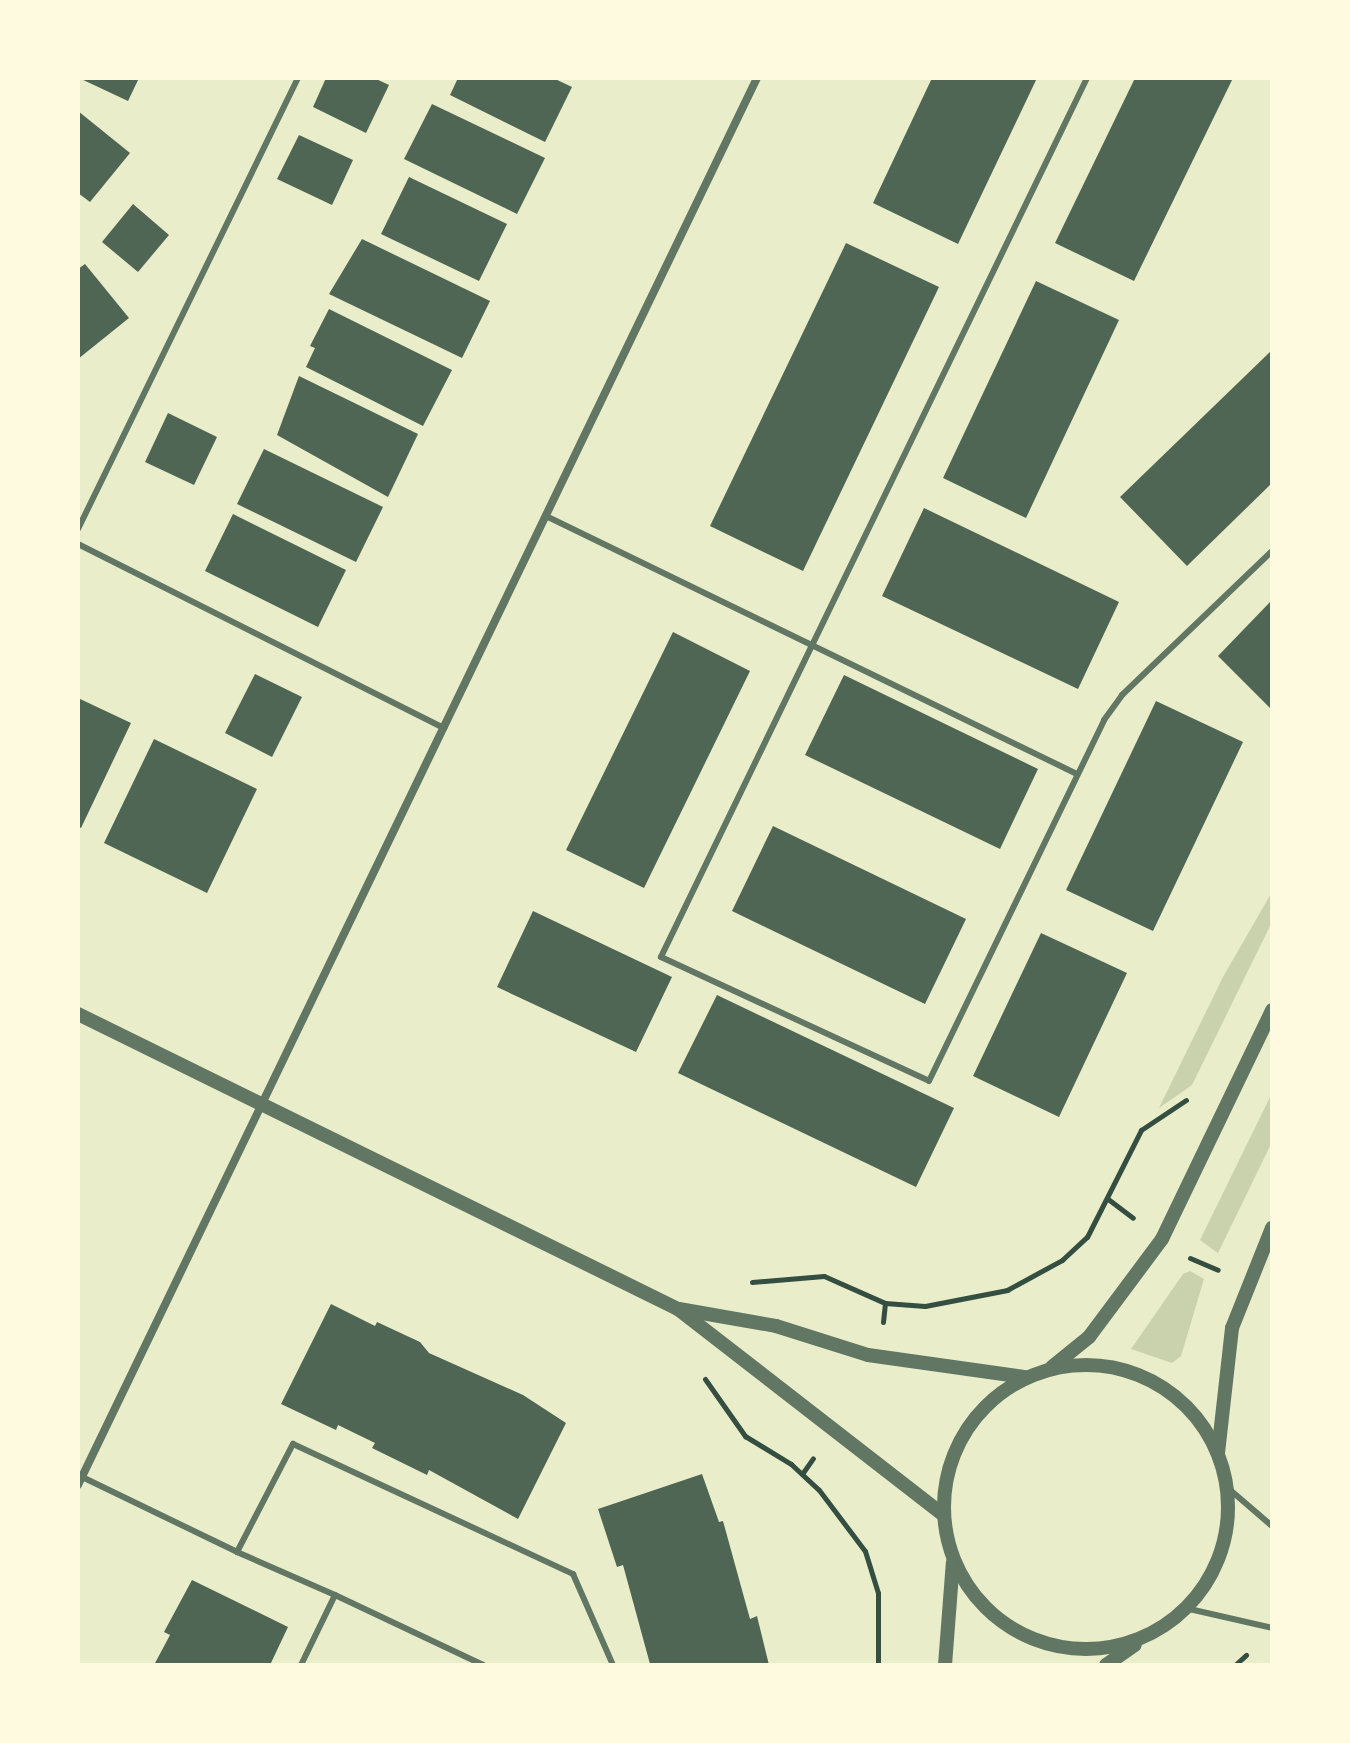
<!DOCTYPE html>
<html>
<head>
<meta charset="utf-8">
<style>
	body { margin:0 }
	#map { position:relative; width:1350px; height:1743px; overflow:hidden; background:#e9edc9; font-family:Rubik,sans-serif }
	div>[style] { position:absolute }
	.green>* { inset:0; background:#cad2ad }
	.building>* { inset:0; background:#4f6655 }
	.path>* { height:5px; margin:-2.5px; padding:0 2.5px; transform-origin:2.5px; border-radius:2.5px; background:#344e41 }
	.service>* { height:6px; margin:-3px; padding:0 3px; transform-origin:3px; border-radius:3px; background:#617663 }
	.minor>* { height:8px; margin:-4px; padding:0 4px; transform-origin:4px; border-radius:4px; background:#617663 }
	.tertiary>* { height:14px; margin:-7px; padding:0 7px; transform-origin:7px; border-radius:7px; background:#617663 }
	.tertiary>.ring { margin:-7px; padding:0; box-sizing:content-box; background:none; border:14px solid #617663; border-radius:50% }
	span { translate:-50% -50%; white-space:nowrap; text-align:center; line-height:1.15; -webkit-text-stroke:8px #fefae0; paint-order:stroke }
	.frame { position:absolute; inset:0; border:80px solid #fefae0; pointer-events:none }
</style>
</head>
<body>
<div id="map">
	<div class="green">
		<i style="clip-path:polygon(1272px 892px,1272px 922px,1192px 1085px,1159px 1108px,1224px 975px)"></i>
		<i style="clip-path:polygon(1272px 1093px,1272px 1142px,1218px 1253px,1200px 1240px)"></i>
		<i style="clip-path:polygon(1190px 1271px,1204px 1279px,1181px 1356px,1172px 1363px,1131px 1349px,1183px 1274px)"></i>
	</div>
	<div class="building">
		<i style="clip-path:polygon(79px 78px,139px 78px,128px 101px)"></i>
		<i style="clip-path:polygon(326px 78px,374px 78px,389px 85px,366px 133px,313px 107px)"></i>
		<i style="clip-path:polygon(458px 78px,553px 78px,572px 87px,545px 142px,450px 95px)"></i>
		<i style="clip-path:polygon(932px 78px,1037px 78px,958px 244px,873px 203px)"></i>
		<i style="clip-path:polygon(1135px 78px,1233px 78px,1134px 281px,1055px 243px)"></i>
		<i style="clip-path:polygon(432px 104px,545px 158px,517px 214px,404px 159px)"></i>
		<i style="clip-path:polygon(78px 111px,130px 153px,90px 202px,78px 193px)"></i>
		<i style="clip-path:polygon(299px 135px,353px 160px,332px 205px,277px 179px)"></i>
		<i style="clip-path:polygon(409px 177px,507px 224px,479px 281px,381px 234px)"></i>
		<i style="clip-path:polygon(133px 204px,169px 235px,138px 272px,102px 242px)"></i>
		<i style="clip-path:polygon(362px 239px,490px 301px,462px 358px,329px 294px)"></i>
		<i style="clip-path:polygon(846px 243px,939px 287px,803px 571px,710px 526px)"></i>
		<i style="clip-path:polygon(85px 264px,129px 318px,78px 359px,78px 269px)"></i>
		<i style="clip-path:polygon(1036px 281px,1119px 320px,1026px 518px,943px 478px)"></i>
		<i style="clip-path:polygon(329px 309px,452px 370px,423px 426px,306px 367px,315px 348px,310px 346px)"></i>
		<i style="clip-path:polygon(1272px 350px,1272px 483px,1187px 566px,1120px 497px)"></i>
		<i style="clip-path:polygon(299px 376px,418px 434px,388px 497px,277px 435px)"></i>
		<i style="clip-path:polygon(168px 413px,217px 437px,194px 485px,145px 462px)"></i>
		<i style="clip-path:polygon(264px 449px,383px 507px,356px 562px,237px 504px)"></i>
		<i style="clip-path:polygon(924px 508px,1119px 602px,1078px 689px,882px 596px)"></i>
		<i style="clip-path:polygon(233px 514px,346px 570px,318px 627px,205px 571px)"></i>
		<i style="clip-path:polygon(1272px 600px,1272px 710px,1218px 656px)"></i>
		<i style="clip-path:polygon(673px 632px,750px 671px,644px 888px,566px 850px)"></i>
		<i style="clip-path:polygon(255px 674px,302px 697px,272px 757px,225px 733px)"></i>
		<i style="clip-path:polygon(844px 675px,1038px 769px,1000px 849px,805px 755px)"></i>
		<i style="clip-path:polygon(78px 698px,131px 723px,81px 828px,78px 827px)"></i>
		<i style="clip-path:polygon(1156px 701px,1243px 742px,1153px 931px,1066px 890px)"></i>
		<i style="clip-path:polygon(154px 739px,257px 789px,207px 893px,104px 843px)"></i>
		<i style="clip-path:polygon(773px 826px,966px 919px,925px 1004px,732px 911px)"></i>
		<i style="clip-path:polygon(533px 911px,672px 977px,636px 1052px,497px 987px)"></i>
		<i style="clip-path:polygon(1041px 933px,1127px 973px,1059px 1117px,973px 1076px)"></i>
		<i style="clip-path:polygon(717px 995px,954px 1108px,916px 1187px,678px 1073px)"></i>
		<i style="clip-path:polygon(331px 1304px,375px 1326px,377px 1322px,420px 1342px,429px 1353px,523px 1395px,566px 1423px,518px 1519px,429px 1470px,427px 1475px,372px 1448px,375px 1443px,338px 1425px,336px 1430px,281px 1404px)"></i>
		<i style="clip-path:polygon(702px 1474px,719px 1522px,723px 1521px,750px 1619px,757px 1616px,769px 1665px,650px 1664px,623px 1565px,617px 1567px,598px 1509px)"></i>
		<i style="clip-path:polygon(192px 1580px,288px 1627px,270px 1665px,154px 1665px,170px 1635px,164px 1632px)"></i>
	</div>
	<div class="path">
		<i style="left:1108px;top:1199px;width:31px;rotate:37deg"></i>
		<i style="left:1190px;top:1258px;width:30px;rotate:23deg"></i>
		<i style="left:752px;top:1282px;width:72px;rotate:-4.8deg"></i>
		<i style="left:824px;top:1276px;width:67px;rotate:23.9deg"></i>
		<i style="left:885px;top:1303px;width:40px;rotate:4.3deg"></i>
		<i style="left:925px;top:1306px;width:84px;rotate:-11deg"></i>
		<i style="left:1007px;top:1290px;width:63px;rotate:-28.6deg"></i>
		<i style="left:1062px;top:1260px;width:34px;rotate:-43deg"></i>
		<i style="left:1087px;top:1237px;width:120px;rotate:-63.2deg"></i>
		<i style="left:1141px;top:1130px;width:54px;rotate:-33.7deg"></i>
		<i style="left:883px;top:1322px;width:19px;rotate:-84deg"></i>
		<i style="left:705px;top:1379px;width:70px;rotate:54.9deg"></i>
		<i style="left:745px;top:1436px;width:54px;rotate:31.3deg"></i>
		<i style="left:791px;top:1464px;width:38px;rotate:43deg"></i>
		<i style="left:819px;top:1490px;width:76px;rotate:53deg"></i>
		<i style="left:865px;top:1551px;width:44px;rotate:72.8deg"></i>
		<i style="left:878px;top:1593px;width:72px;rotate:90deg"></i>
		<i style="left:802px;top:1474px;width:19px;rotate:-55deg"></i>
		<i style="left:1235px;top:1665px;width:15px;rotate:-42deg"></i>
	</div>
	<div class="service">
		<i style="left:1087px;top:78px;width:977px;rotate:115.86deg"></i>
		<i style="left:661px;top:957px;width:295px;rotate:24.8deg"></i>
		<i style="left:929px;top:1081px;width:401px;rotate:-64.1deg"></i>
		<i style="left:1104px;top:720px;width:31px;rotate:-54deg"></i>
		<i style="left:1122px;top:695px;width:208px;rotate:-43.8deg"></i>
		<i style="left:548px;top:517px;width:588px;rotate:25.91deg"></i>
		<i style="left:78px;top:529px;width:502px;rotate:-64deg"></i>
		<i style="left:78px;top:544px;width:410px;rotate:26.7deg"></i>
		<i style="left:78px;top:1475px;width:177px;rotate:25.8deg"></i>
		<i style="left:237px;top:1552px;width:122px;rotate:-62.6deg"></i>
		<i style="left:293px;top:1444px;width:309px;rotate:24.9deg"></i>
		<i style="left:573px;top:1574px;width:99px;rotate:66.3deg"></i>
		<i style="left:1229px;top:1489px;width:57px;rotate:40.7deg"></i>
		<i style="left:237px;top:1552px;width:107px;rotate:23.7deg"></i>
		<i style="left:1185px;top:1608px;width:89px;rotate:12.9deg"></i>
		<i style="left:301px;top:1665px;width:78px;rotate:-64.1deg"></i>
		<i style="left:335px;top:1595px;width:164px;rotate:25.3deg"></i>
	</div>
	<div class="minor">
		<i style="left:78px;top:1485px;width:1562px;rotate:-64.24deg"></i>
	</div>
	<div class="tertiary">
		<i style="left:78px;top:1014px;width:669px;rotate:26.18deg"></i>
		<i style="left:678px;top:1309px;width:334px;rotate:37.8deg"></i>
		<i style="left:679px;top:1309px;width:98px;rotate:9.9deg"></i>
		<i style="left:776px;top:1326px;width:96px;rotate:17.5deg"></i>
		<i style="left:868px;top:1355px;width:159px;rotate:8deg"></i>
		<i class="ring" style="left:944px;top:1365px;width:270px;height:270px"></i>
		<i style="left:1052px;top:1367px;width:48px;rotate:-39deg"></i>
		<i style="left:1089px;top:1337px;width:122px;rotate:-53.3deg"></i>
		<i style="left:1162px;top:1239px;width:254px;rotate:-64.3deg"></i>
		<i style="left:1218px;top:1453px;width:126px;rotate:-83.6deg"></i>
		<i style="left:1232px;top:1328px;width:108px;rotate:-68.2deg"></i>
		<i style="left:945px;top:1665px;width:103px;rotate:-85.6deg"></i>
		<i style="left:1106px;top:1665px;width:35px;rotate:-35deg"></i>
	</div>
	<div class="frame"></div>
</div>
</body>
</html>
